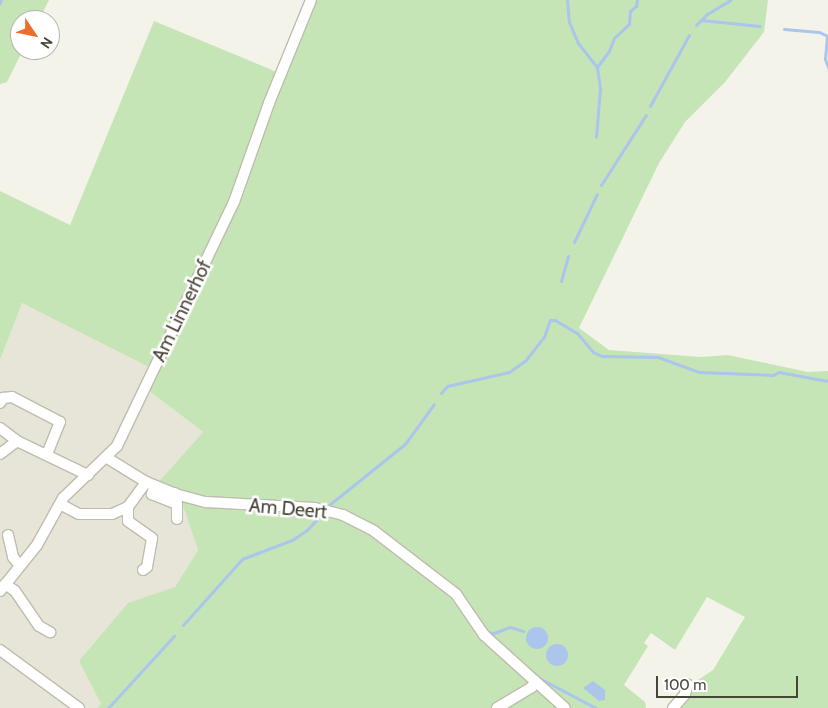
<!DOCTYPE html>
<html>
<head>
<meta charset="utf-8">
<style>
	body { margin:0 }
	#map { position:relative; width:828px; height:708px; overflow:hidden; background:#f4f3ea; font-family:Cabin,sans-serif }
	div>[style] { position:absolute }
	.residential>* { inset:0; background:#e7e5d8 }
	.green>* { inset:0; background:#c6e5b6 }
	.water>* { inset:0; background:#abc5ec }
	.round { border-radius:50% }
	.stream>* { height:3px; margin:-1.5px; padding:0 1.5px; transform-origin:1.5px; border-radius:1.5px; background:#abc5ec }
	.roads { filter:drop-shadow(1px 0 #bfbcad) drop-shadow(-1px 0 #bfbcad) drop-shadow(0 1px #bfbcad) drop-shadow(0 -1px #bfbcad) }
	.minor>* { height:10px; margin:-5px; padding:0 5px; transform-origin:5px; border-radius:5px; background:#fff }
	span { translate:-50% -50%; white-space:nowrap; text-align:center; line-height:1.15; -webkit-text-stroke:5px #fff; paint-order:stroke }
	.street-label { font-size:19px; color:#474438 }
	.north { position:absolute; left:10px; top:10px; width:50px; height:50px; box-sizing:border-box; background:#fff; border:1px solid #b5b4af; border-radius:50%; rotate:124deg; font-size:14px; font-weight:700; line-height:20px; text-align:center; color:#474438 }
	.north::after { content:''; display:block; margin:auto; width:18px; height:22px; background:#ec6c29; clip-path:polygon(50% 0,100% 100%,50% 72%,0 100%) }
	.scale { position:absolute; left:656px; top:676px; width:142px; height:22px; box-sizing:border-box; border:2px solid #474438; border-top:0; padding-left:6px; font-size:15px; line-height:18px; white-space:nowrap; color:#474438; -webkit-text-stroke:4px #fff; paint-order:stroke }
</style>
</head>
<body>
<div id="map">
	<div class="residential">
		<i style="clip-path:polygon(22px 303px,145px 362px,156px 372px,148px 390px,203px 432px,158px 484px,180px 497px,198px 550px,175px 587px,79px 661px,101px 704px,97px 708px,0 708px,0 360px)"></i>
	</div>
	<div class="green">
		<i style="clip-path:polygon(0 0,49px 0,39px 20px,20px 20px,20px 50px,23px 50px,7px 82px,0 84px)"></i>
		<i style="clip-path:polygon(315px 0,768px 0,764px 32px,725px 82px,685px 122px,659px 163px,579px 328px,609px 350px,701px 357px,728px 355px,808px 372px,828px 371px,828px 708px,676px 708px,684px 701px,692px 684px,713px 670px,745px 617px,707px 597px,675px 650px,651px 633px,644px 643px,648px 646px,624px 685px,645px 702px,646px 708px,97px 708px,101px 704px,79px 661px,128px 603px,175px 587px,198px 550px,180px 497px,213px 505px,325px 513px,339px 515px,367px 531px,385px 534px,339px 512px,316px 507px,206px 501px,157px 484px,203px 432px,148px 390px,236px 202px,293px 46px)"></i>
		<i style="clip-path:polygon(154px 21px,277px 72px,230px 201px,209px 248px,151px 368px,22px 303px,0 360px,0 191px,70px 225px)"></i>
	</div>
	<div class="water">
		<i class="round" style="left:526px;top:627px;width:22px;height:22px"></i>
		<i class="round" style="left:546px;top:644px;width:22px;height:22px"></i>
		<i style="clip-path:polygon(593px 681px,605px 690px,605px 700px,599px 701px,583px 688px)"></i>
	</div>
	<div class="stream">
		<i style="left:567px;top:0;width:22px;rotate:85deg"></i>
		<i style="left:569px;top:22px;width:23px;rotate:67deg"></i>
		<i style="left:578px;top:43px;width:31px;rotate:52deg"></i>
		<i style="left:597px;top:67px;width:22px;rotate:82deg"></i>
		<i style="left:600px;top:89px;width:48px;rotate:94.8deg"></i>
		<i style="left:0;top:3px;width:3px;rotate:-72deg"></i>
		<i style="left:701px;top:20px;width:59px;rotate:5.8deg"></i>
		<i style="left:696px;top:25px;width:16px;rotate:-45deg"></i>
		<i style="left:707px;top:14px;width:27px;rotate:-31deg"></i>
		<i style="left:784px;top:29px;width:35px;rotate:5deg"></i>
		<i style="left:819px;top:32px;width:10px;rotate:24deg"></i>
		<i style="left:827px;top:36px;width:23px;rotate:95deg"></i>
		<i style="left:825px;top:59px;width:9px;rotate:69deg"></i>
		<i style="left:597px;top:67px;width:20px;rotate:-53deg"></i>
		<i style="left:609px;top:51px;width:14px;rotate:-69deg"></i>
		<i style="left:614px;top:38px;width:21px;rotate:-43deg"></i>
		<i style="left:629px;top:24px;width:13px;rotate:-86deg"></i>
		<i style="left:630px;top:11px;width:8px;rotate:-40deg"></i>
		<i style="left:636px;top:6px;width:6px;rotate:-81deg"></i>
		<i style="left:650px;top:106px;width:81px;rotate:-61.2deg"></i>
		<i style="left:601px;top:185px;width:83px;rotate:-57.3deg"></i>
		<i style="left:574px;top:242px;width:53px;rotate:-64.4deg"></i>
		<i style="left:561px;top:281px;width:26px;rotate:-74deg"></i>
		<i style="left:441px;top:393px;width:9px;rotate:-49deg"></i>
		<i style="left:447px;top:386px;width:64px;rotate:-12.7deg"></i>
		<i style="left:509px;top:372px;width:19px;rotate:-35deg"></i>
		<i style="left:525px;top:361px;width:31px;rotate:-52deg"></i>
		<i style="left:544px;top:337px;width:18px;rotate:-71deg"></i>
		<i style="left:550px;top:320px;width:5px"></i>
		<i style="left:555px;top:320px;width:26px;rotate:31deg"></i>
		<i style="left:577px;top:333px;width:25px;rotate:50deg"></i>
		<i style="left:593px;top:352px;width:10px;rotate:24deg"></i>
		<i style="left:602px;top:356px;width:56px;rotate:1deg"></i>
		<i style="left:658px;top:357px;width:44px;rotate:20.1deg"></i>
		<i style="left:699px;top:372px;width:74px;rotate:2.3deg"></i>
		<i style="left:773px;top:375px;width:7px;rotate:-27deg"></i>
		<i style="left:779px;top:372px;width:50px;rotate:10.4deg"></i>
		<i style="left:359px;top:518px;width:33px;rotate:-157deg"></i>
		<i style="left:329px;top:505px;width:97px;rotate:-38.8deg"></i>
		<i style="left:405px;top:444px;width:49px;rotate:-54.1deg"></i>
		<i style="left:183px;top:625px;width:89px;rotate:-48.2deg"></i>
		<i style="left:242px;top:559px;width:53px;rotate:-20.8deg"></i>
		<i style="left:292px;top:540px;width:18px;rotate:-34deg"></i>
		<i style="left:307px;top:530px;width:19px;rotate:-47deg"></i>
		<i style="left:485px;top:632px;width:9px;rotate:6deg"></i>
		<i style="left:494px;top:633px;width:17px;rotate:-21deg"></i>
		<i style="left:510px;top:627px;width:14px;rotate:17deg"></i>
		<i style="left:539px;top:678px;width:64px;rotate:27.8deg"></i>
		<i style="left:108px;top:708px;width:98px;rotate:-47.5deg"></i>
	</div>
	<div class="roads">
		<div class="minor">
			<i style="left:0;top:403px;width:6px;rotate:-59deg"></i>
			<i style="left:3px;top:398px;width:9px;rotate:-6deg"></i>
			<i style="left:12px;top:397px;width:54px;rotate:27.5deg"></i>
			<i style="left:60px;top:422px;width:35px;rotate:112deg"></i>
			<i style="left:0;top:428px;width:21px;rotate:37deg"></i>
			<i style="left:17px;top:441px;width:79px;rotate:25.6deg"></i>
			<i style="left:0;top:454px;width:21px;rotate:-37deg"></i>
			<i style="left:107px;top:458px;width:46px;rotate:31.6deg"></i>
			<i style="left:146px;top:482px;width:35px;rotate:22deg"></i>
			<i style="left:179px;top:495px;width:28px;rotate:15deg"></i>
			<i style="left:206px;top:502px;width:109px;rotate:3.2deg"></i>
			<i style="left:315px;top:508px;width:29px;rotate:14deg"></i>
			<i style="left:343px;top:515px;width:35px;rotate:27deg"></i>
			<i style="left:374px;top:531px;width:103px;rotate:37.5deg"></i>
			<i style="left:456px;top:594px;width:50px;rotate:55.7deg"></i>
			<i style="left:484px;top:635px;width:69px;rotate:42deg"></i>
			<i style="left:535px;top:681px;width:7px;rotate:117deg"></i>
			<i style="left:532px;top:687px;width:41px;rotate:149deg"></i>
			<i style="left:155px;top:486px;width:9px;rotate:111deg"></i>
			<i style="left:152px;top:494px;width:27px;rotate:22deg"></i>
			<i style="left:177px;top:504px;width:11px;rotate:-100deg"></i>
			<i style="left:60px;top:504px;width:21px;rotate:28deg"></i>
			<i style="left:79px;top:514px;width:33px"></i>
			<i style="left:112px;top:514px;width:17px;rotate:-24deg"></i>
			<i style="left:177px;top:504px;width:15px;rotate:90deg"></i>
			<i style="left:8px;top:535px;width:23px;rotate:77deg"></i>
			<i style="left:13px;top:557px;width:11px;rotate:52deg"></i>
			<i style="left:143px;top:570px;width:5px;rotate:-37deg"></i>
			<i style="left:147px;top:567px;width:29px;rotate:-80deg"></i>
			<i style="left:152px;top:538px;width:29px;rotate:-145deg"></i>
			<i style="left:128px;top:521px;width:14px;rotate:-90deg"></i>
			<i style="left:128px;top:507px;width:31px;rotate:-54deg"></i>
			<i style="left:5px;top:584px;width:12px;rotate:35deg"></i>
			<i style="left:15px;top:591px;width:42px;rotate:55.6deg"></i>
			<i style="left:39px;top:626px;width:13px;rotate:29deg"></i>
			<i style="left:0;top:591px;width:59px;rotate:-51.2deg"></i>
			<i style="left:37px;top:545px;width:54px;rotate:-61deg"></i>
			<i style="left:63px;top:498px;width:75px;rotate:-43.9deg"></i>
			<i style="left:117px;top:446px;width:271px;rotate:-64.4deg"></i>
			<i style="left:234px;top:202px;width:105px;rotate:-70.5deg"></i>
			<i style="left:269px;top:103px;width:111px;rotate:-67.8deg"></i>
			<i style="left:0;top:650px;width:98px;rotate:36.3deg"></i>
			<i style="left:535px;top:681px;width:40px;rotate:42deg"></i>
			<i style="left:673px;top:708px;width:18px;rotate:-49deg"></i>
			<i style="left:685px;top:694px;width:10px;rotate:-73deg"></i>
		</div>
	</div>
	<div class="street-label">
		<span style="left:182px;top:311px;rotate:-64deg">Am Linnerhof</span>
		<span style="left:288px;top:509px;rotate:5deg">Am Deert</span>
	</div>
	<div class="north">N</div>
	<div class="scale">100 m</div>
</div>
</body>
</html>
